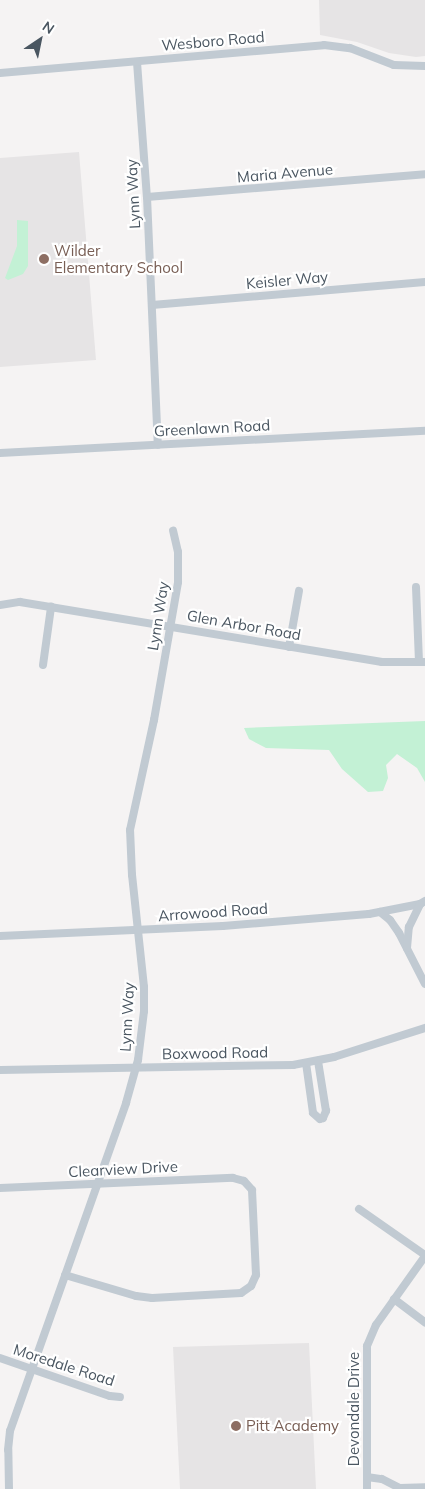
<!DOCTYPE html>
<html>
<head>
<meta charset="utf-8">
<style>
	body { margin:0 }
	#map { position:relative; width:425px; height:1489px; overflow:hidden; background:#f5f3f3; font-family:Mulish,sans-serif }
	div>[style] { position:absolute }
	.education>* { inset:0; background:#e6e4e5 }
	.green>* { inset:0; background:#c3f1d5 }
	.minor>* { height:8px; margin:-4px; padding:0 4px; transform-origin:4px; border-radius:4px; background:#c1cad2 }
	.dots>* { width:14px; height:14px; translate:-50% -50%; box-sizing:border-box; border:2px solid #fff; border-radius:50% }
	span { translate:-50% -50%; white-space:nowrap; text-align:center; line-height:1.15; -webkit-text-stroke:4.5px #fff; paint-order:stroke }
	.street-label { font-size:15px; color:#4a5661 }
	.education-label { font-size:15px; color:#785e54 }
	.left { translate:0 -50%; text-align:left }
	.north { position:absolute; left:15px; top:15px; width:50px; height:50px; -webkit-text-stroke:4px #fff; paint-order:stroke; rotate:34deg; font-size:14px; font-weight:700; line-height:20px; text-align:center; color:#4a5661 }
	.north::after { content:''; display:block; margin:auto; width:18px; height:22px; background:#4a5661; clip-path:polygon(50% 0,100% 100%,50% 72%,0 100%) }
</style>
</head>
<body>
<div id="map">
	<div class="education">
		<i style="clip-path:polygon(319px 0,425px 0,425px 56px,416px 57px,389px 53px,357px 42px,320px 35px)"></i>
		<i style="clip-path:polygon(79px 152px,96px 360px,0 367px,0 158px)"></i>
		<i style="clip-path:polygon(309px 1343px,316px 1489px,180px 1489px,173px 1347px)"></i>
	</div>
	<div class="green">
		<i style="clip-path:polygon(17px 220px,28px 221px,28px 266px,23px 274px,8px 280px,5px 278px,17px 246px)"></i>
		<i style="clip-path:polygon(425px 721px,425px 782px,417px 768px,397px 754px,386px 765px,388px 778px,383px 791px,368px 792px,342px 769px,329px 750px,266px 748px,249px 739px,244px 728px)"></i>
	</div>
	<div class="minor">
		<i style="left:137px;top:62px;width:135px;rotate:85.8deg"></i>
		<i style="left:147px;top:197px;width:248px;rotate:87.5deg"></i>
		<i style="left:0;top:73px;width:325px;rotate:-4.9deg"></i>
		<i style="left:324px;top:45px;width:26px;rotate:7deg"></i>
		<i style="left:350px;top:48px;width:47px;rotate:21.1deg"></i>
		<i style="left:394px;top:65px;width:31px;rotate:2deg"></i>
		<i style="left:147px;top:197px;width:279px;rotate:-4.7deg"></i>
		<i style="left:152px;top:305px;width:274px;rotate:-4.8deg"></i>
		<i style="left:0;top:453px;width:426px;rotate:-3deg"></i>
		<i style="left:416px;top:587px;width:75px;rotate:87.7deg"></i>
		<i style="left:0;top:605px;width:20px;rotate:-9deg"></i>
		<i style="left:20px;top:602px;width:367px;rotate:9.4deg"></i>
		<i style="left:382px;top:662px;width:43px"></i>
		<i style="left:289px;top:647px;width:57px;rotate:-79.9deg"></i>
		<i style="left:43px;top:665px;width:59px;rotate:-82.1deg"></i>
		<i style="left:380px;top:912px;width:13px;rotate:39deg"></i>
		<i style="left:390px;top:920px;width:16px;rotate:55deg"></i>
		<i style="left:399px;top:933px;width:57px;rotate:63deg"></i>
		<i style="left:0;top:936px;width:223px;rotate:-2.6deg"></i>
		<i style="left:223px;top:926px;width:146px;rotate:-4.7deg"></i>
		<i style="left:369px;top:914px;width:52px;rotate:-11.1deg"></i>
		<i style="left:420px;top:904px;width:6px;rotate:-31deg"></i>
		<i style="left:407px;top:948px;width:21px;rotate:-85deg"></i>
		<i style="left:409px;top:927px;width:25px;rotate:-64deg"></i>
		<i style="left:306px;top:1063px;width:50px;rotate:82deg"></i>
		<i style="left:313px;top:1113px;width:9px;rotate:41deg"></i>
		<i style="left:320px;top:1119px;width:3px;rotate:-18deg"></i>
		<i style="left:323px;top:1118px;width:8px;rotate:-67deg"></i>
		<i style="left:326px;top:1111px;width:51px;rotate:-99.1deg"></i>
		<i style="left:0;top:1070px;width:293px;rotate:-1deg"></i>
		<i style="left:293px;top:1065px;width:42px;rotate:-11deg"></i>
		<i style="left:334px;top:1057px;width:96px;rotate:-17.7deg"></i>
		<i style="left:0;top:1188px;width:233px;rotate:-2.5deg"></i>
		<i style="left:233px;top:1178px;width:11px;rotate:15deg"></i>
		<i style="left:244px;top:1181px;width:12px;rotate:48deg"></i>
		<i style="left:252px;top:1190px;width:85px;rotate:87.3deg"></i>
		<i style="left:256px;top:1275px;width:12px;rotate:114deg"></i>
		<i style="left:251px;top:1286px;width:12px;rotate:145deg"></i>
		<i style="left:241px;top:1293px;width:89px;rotate:176.8deg"></i>
		<i style="left:152px;top:1298px;width:16px;rotate:-173deg"></i>
		<i style="left:136px;top:1296px;width:74px;rotate:-163.5deg"></i>
		<i style="left:359px;top:1209px;width:80px;rotate:34.9deg"></i>
		<i style="left:394px;top:1299px;width:39px;rotate:37deg"></i>
		<i style="left:0;top:1358px;width:116px;rotate:19.1deg"></i>
		<i style="left:110px;top:1396px;width:10px;rotate:6deg"></i>
		<i style="left:367px;top:1477px;width:15px;rotate:8deg"></i>
		<i style="left:382px;top:1479px;width:20px;rotate:27deg"></i>
		<i style="left:400px;top:1488px;width:25px;rotate:-2deg"></i>
		<i style="left:9px;top:1489px;width:39px;rotate:-91deg"></i>
		<i style="left:8px;top:1450px;width:19px;rotate:-84deg"></i>
		<i style="left:10px;top:1431px;width:348px;rotate:-70.5deg"></i>
		<i style="left:126px;top:1103px;width:45px;rotate:-74.4deg"></i>
		<i style="left:138px;top:1060px;width:49px;rotate:-83deg"></i>
		<i style="left:144px;top:1011px;width:24px;rotate:-90deg"></i>
		<i style="left:144px;top:987px;width:113px;rotate:-96.1deg"></i>
		<i style="left:132px;top:875px;width:45px;rotate:-92.5deg"></i>
		<i style="left:130px;top:830px;width:113px;rotate:-77.7deg"></i>
		<i style="left:154px;top:720px;width:140px;rotate:-80.1deg"></i>
		<i style="left:178px;top:582px;width:30px;rotate:-90deg"></i>
		<i style="left:178px;top:552px;width:22px;rotate:-103deg"></i>
		<i style="left:367px;top:1489px;width:143px;rotate:-90deg"></i>
		<i style="left:367px;top:1346px;width:23px;rotate:-67deg"></i>
		<i style="left:376px;top:1325px;width:85px;rotate:-54.6deg"></i>
	</div>
	<div class="dots">
		<i style="left:44px;top:259px;background:#8d6e63"></i>
		<i style="left:236px;top:1426px;background:#8d6e63"></i>
	</div>
	<div class="street-label">
		<span style="left:213px;top:41px;rotate:-5deg">Wesboro Road</span>
		<span style="left:285px;top:173px;rotate:-5deg">Maria Avenue</span>
		<span style="left:133px;top:194px;rotate:-93deg">Lynn Way</span>
		<span style="left:287px;top:280px;rotate:-5deg">Keisler Way</span>
		<span style="left:212px;top:428px;rotate:-3deg">Greenlawn Road</span>
		<span style="left:158px;top:616px;rotate:-81deg">Lynn Way</span>
		<span style="left:244px;top:625px;rotate:10deg">Glen Arbor Road</span>
		<span style="left:213px;top:912px;rotate:-4deg">Arrowood Road</span>
		<span style="left:127px;top:1017px;rotate:-87deg">Lynn Way</span>
		<span style="left:215px;top:1053px;rotate:-1deg">Boxwood Road</span>
		<span style="left:123px;top:1169px;rotate:-3deg">Clearview Drive</span>
		<span style="left:64px;top:1365px;rotate:18deg">Moredale Road</span>
		<span style="left:354px;top:1409px;rotate:-90deg">Devondale Drive</span>
	</div>
	<div class="education-label">
		<span class="left" style="left:54px;top:259px">Wilder<br>Elementary School</span>
		<span class="left" style="left:246px;top:1426px">Pitt Academy</span>
	</div>
	<div class="north">N</div>
</div>
</body>
</html>
